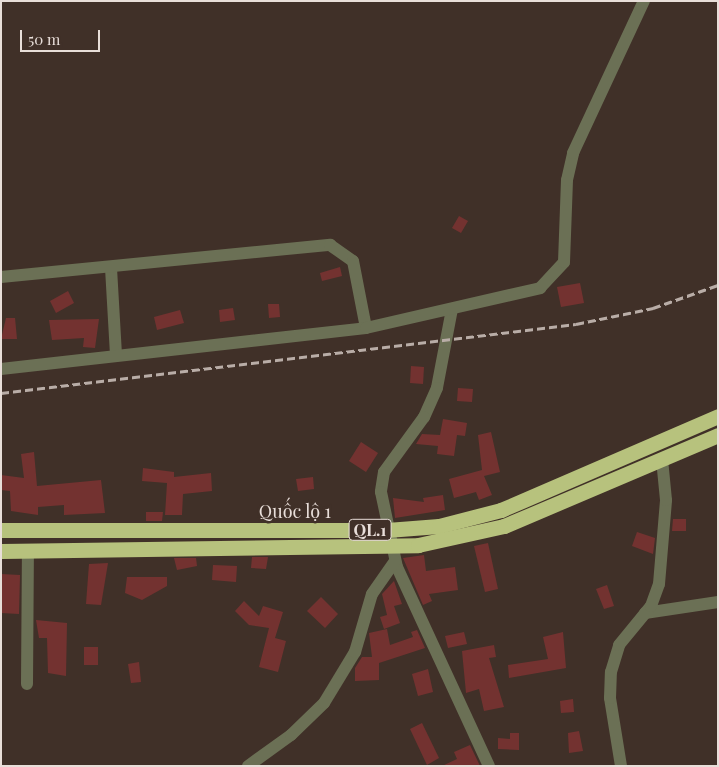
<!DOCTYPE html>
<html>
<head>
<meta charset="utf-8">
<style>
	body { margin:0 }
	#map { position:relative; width:719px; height:767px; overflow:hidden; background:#403028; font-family:"Playfair Display",serif }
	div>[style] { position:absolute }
	.building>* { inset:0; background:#733230 }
	.minor>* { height:12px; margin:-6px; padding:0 6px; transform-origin:6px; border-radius:6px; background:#6b7055 }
	.highway>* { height:15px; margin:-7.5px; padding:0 7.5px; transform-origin:7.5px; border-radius:7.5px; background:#b7c27d }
	.rail>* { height:3px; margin-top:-1.5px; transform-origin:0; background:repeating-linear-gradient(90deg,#b9ada7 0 8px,transparent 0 12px) }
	span { translate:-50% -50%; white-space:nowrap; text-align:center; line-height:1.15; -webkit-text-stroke:5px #403028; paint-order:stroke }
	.shield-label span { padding:1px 4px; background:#403028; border:1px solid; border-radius:4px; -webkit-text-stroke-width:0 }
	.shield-label { font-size:16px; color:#e8ded9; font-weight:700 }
	.street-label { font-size:18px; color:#e8ded9 }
	.frame { position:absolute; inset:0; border:2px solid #e8ded9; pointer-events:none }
	.scale { position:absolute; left:20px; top:30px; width:80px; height:22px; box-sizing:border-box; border:2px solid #e8ded9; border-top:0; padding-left:6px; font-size:15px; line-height:18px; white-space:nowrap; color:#e8ded9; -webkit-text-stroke:4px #403028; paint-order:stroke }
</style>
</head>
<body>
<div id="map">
	<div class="building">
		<i style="clip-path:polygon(459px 216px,468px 221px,461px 233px,452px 228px)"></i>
		<i style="clip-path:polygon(340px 267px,342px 276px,322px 281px,320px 273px)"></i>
		<i style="clip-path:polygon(580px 283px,584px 303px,561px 307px,557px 287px)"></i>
		<i style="clip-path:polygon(68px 291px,74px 303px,56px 313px,50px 301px)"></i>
		<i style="clip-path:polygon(268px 304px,279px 304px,280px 317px,269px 318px)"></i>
		<i style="clip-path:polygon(233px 308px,235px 320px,220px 322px,219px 310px)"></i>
		<i style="clip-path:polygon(180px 310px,184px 323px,157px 330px,154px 317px)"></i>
		<i style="clip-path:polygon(6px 318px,15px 318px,17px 339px,1px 339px)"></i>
		<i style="clip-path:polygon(99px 319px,95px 348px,83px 347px,84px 338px,52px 340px,49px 320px)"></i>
		<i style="clip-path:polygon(411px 366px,424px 367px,423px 384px,410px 383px)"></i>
		<i style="clip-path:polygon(458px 388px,473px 389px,472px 402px,457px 401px)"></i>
		<i style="clip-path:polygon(443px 419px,467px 423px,465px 436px,457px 435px,454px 456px,437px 454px,438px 446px,416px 444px,422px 434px,440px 435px)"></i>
		<i style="clip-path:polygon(491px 432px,500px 472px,484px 476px,492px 495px,479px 500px,476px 492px,454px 498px,449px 479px,482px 470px,478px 435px)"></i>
		<i style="clip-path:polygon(361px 442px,378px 453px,366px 472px,349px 461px)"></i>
		<i style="clip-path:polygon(34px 452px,37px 486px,101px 480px,105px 513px,64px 515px,64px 505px,38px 507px,38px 515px,11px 511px,10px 491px,1px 490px,1px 475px,24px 478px,21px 454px)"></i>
		<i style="clip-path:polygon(143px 468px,174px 472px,174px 477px,211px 473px,212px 491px,183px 494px,182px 515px,165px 515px,167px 483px,142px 481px)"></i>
		<i style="clip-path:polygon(313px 477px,314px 489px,298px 491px,296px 479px)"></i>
		<i style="clip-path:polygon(443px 495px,445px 510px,395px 518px,393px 498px,424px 502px,423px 498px)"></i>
		<i style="clip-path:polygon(146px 512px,163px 512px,162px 521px,146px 521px)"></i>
		<i style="clip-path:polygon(673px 519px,686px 519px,686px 531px,672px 531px)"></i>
		<i style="clip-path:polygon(637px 532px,655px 538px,653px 554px,632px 546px)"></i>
		<i style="clip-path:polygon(488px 543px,498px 589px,485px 592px,474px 546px)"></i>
		<i style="clip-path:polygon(424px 555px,426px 571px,455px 567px,458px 590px,429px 594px,432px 601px,423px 605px,403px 558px)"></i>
		<i style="clip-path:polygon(252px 557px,268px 557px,266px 569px,251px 568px)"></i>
		<i style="clip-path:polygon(174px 558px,196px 558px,197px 566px,177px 570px)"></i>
		<i style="clip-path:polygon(108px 563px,101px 605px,86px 604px,89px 564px)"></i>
		<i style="clip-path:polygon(213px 565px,237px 566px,236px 582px,212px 580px)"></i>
		<i style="clip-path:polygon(1px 574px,20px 575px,19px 614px,1px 613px)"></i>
		<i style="clip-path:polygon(127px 577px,167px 577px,167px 586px,142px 600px,125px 593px)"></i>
		<i style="clip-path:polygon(394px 581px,402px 604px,394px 606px,400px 623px,384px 629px,380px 617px,387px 615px,382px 594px)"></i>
		<i style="clip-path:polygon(607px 585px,614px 606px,604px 609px,596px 589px)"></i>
		<i style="clip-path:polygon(321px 597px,338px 614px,325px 628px,307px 611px)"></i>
		<i style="clip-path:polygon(244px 601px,259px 616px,263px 606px,283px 612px,275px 638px,286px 641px,278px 672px,259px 667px,269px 628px,249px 625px,235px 611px)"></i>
		<i style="clip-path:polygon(36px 620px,67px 623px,66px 676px,48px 673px,47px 638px,39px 638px)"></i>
		<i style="clip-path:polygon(387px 629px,390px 645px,413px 637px,411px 632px,417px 630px,425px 648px,379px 663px,379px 680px,355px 681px,355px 668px,362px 657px,372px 657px,369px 633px)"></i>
		<i style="clip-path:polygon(464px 632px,467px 644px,448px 648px,445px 636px)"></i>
		<i style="clip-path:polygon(563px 632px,566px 668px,509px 678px,508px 665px,548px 659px,543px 637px)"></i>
		<i style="clip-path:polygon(494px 645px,496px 657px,489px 658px,504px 707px,484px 711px,479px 689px,466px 693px,462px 651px)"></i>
		<i style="clip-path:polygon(84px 647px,98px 647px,98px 665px,84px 665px)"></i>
		<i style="clip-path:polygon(139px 662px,141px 682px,131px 683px,128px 664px)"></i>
		<i style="clip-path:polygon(428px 669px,433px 692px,418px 696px,412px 674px)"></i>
		<i style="clip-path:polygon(573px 699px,574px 712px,561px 713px,560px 701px)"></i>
		<i style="clip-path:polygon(422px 723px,439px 758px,427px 765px,410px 729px)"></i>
		<i style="clip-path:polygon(579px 731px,583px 751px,569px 753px,568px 733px)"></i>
		<i style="clip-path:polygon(510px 733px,519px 733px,519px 750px,498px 749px,498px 738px,510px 739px)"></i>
		<i style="clip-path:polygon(470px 745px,480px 766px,442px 766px,457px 759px,454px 752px)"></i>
	</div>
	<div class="minor">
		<i style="left:111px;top:268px;width:88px;rotate:86.7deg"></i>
		<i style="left:1px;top:277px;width:331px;rotate:-5.6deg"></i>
		<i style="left:330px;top:245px;width:28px;rotate:35deg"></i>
		<i style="left:353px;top:261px;width:68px;rotate:79deg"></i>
		<i style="left:452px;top:309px;width:80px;rotate:100.8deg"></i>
		<i style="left:437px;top:388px;width:32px;rotate:114deg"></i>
		<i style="left:424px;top:417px;width:68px;rotate:126deg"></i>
		<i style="left:384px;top:472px;width:20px;rotate:99deg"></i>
		<i style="left:381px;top:492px;width:77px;rotate:78deg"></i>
		<i style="left:397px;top:567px;width:219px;rotate:65.2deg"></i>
		<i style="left:1px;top:369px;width:367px;rotate:-6.4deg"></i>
		<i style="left:366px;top:328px;width:179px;rotate:-12.9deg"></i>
		<i style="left:540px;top:288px;width:35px;rotate:-47deg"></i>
		<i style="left:564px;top:262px;width:82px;rotate:-87.9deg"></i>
		<i style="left:567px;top:180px;width:28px;rotate:-77deg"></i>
		<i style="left:573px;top:153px;width:168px;rotate:-65deg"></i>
		<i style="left:645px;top:613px;width:74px;rotate:-8.6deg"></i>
		<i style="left:27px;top:684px;width:133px;rotate:-89.6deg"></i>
		<i style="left:248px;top:766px;width:53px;rotate:-35.8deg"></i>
		<i style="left:291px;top:735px;width:46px;rotate:-44.1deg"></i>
		<i style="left:324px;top:703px;width:60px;rotate:-58.7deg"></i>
		<i style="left:355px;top:652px;width:60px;rotate:-73.7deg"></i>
		<i style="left:372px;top:594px;width:40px;rotate:-55.1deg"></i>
		<i style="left:621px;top:766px;width:69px;rotate:-99.2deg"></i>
		<i style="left:610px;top:698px;width:26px;rotate:-88deg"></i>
		<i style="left:611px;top:672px;width:28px;rotate:-73deg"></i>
		<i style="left:619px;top:645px;width:50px;rotate:-50.6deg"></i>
		<i style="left:651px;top:606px;width:23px;rotate:-70deg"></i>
		<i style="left:659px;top:584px;width:84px;rotate:-85.2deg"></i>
		<i style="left:666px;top:500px;width:41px;rotate:-95.6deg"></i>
	</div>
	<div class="highway">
		<i style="left:1px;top:530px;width:386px"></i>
		<i style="left:387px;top:530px;width:52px;rotate:-4.4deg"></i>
		<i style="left:439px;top:526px;width:64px;rotate:-14.5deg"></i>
		<i style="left:501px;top:510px;width:236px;rotate:-23.4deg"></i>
		<i style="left:1px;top:551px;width:417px;rotate:-0.8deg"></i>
		<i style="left:418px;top:545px;width:88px;rotate:-12.5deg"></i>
		<i style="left:504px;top:526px;width:233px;rotate:-23deg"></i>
	</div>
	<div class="rail">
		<i style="left:1px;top:393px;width:579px;rotate:-6.84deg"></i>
		<i style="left:576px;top:324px;width:79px;rotate:-11.7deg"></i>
		<i style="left:653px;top:308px;width:69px;rotate:-19.5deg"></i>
	</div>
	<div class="shield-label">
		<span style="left:370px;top:530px">QL.1</span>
	</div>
	<div class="street-label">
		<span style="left:295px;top:511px">Quốc lộ 1</span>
	</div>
	<div class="frame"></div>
	<div class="scale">50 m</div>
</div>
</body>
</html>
